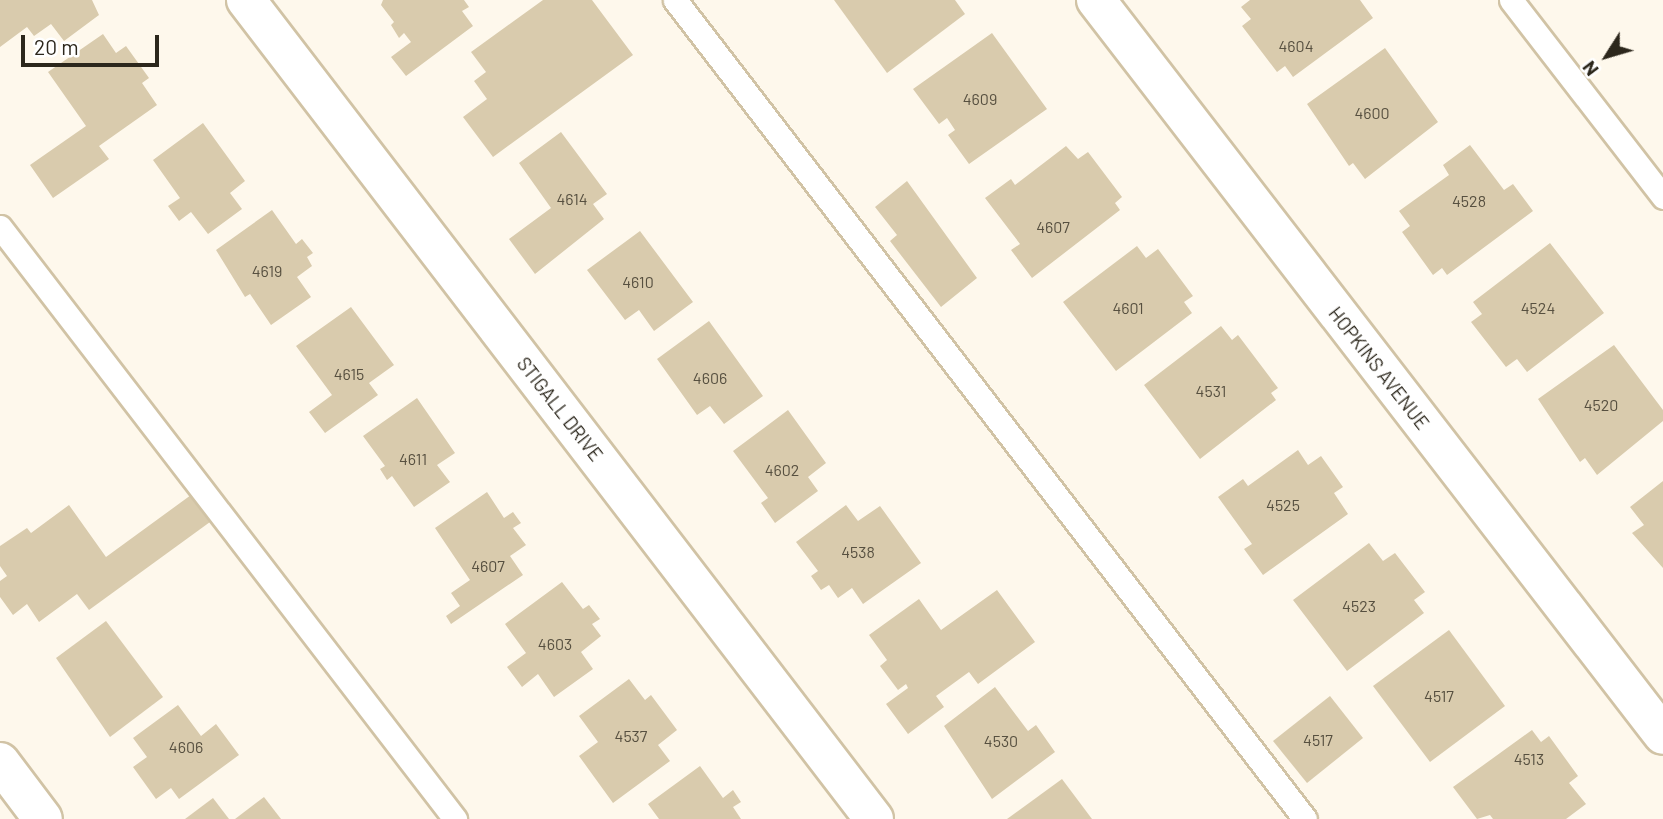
<!DOCTYPE html>
<html>
<head>
<meta charset="utf-8">
<style>
	body { margin:0 }
	#map { position:relative; width:1663px; height:819px; overflow:hidden; background:#fef8ec; font-family:Barlow,sans-serif }
	div>[style] { position:absolute }
	.building>* { inset:0; background:#d9cbad }
	.roads { filter:drop-shadow(2px 0 #d1c3a5) drop-shadow(-2px 0 #d1c3a5) drop-shadow(0 2px #d1c3a5) drop-shadow(0 -2px #d1c3a5) }
	.lane>* { height:23px; margin:-11.5px; padding:0 11.5px; transform-origin:11.5px; border-radius:11.5px; background:#fff }
	.street>* { height:38px; margin:-19px; padding:0 19px; transform-origin:19px; border-radius:19px; background:#fff }
	span { translate:-50% -50%; white-space:nowrap; text-align:center; line-height:1.15; -webkit-text-stroke:5px #fff; paint-order:stroke }
	.number-label { font-size:16px; color:#575040 }
	.number-label span { -webkit-text-stroke-width:0 }
	.street-label { font-size:19px; color:#2c271c }
	.north { position:absolute; left:1572px; top:21px; width:70px; height:70px; -webkit-text-stroke:5px #fff; paint-order:stroke; rotate:233deg; font-size:19px; font-weight:700; line-height:28px; text-align:center; color:#2c271c }
	.north::after { content:''; display:block; margin:auto; width:24px; height:32px; background:#2c271c; clip-path:polygon(50% 0,100% 100%,50% 72%,0 100%) }
	.scale { position:absolute; left:21px; top:35px; width:138px; height:32px; box-sizing:border-box; border:4px solid #2c271c; border-top:0; padding-left:9px; font-size:21px; line-height:24px; white-space:nowrap; color:#2c271c; -webkit-text-stroke:5px #fff; paint-order:stroke }
</style>
</head>
<body>
<div id="map">
	<div class="building">
		<i style="clip-path:polygon(0 0,92px 0,99px 15px,64px 41px,51px 24px,34px 36px,27px 27px,0 47px)"></i>
		<i style="clip-path:polygon(383px 0,464px 0,469px 7px,462px 11px,473px 26px,406px 76px,391px 57px,411px 42px,404px 33px,399px 38px,391px 25px,394px 22px,381px 5px)"></i>
		<i style="clip-path:polygon(543px 0,592px 0,633px 55px,493px 157px,463px 117px,487px 99px,474px 81px,486px 72px,471px 52px)"></i>
		<i style="clip-path:polygon(834px 0,955px 0,965px 14px,887px 73px)"></i>
		<i style="clip-path:polygon(1250px 0,1360px 0,1373px 18px,1293px 77px,1285px 66px,1277px 72px,1242px 26px,1251px 19px,1241px 7px)"></i>
		<i style="clip-path:polygon(992px 33px,1047px 109px,969px 164px,948px 135px,955px 130px,947px 118px,939px 124px,913px 89px)"></i>
		<i style="clip-path:polygon(103px 34px,116px 53px,126px 46px,149px 78px,142px 83px,157px 105px,99px 146px,109px 159px,53px 198px,30px 165px,86px 126px,48px 72px)"></i>
		<i style="clip-path:polygon(1385px 48px,1438px 122px,1365px 179px,1353px 163px,1349px 166px,1307px 104px)"></i>
		<i style="clip-path:polygon(203px 123px,245px 181px,230px 193px,242px 209px,208px 234px,191px 212px,179px 221px,168px 206px,180px 198px,153px 160px)"></i>
		<i style="clip-path:polygon(561px 132px,607px 194px,593px 204px,604px 219px,535px 274px,509px 239px,551px 208px,519px 163px)"></i>
		<i style="clip-path:polygon(1470px 145px,1504px 190px,1513px 184px,1533px 211px,1447px 275px,1442px 268px,1433px 275px,1402px 232px,1410px 226px,1399px 211px,1449px 175px,1443px 165px)"></i>
		<i style="clip-path:polygon(1066px 146px,1078px 159px,1088px 152px,1122px 197px,1115px 203px,1120px 210px,1032px 278px,1011px 250px,1020px 244px,985px 198px,1011px 179px,1015px 185px)"></i>
		<i style="clip-path:polygon(907px 181px,977px 278px,941px 307px,890px 241px,897px 235px,875px 207px)"></i>
		<i style="clip-path:polygon(272px 210px,296px 244px,302px 239px,313px 253px,307px 257px,312px 266px,297px 277px,311px 297px,271px 325px,250px 294px,245px 297px,216px 250px)"></i>
		<i style="clip-path:polygon(640px 231px,693px 302px,654px 331px,639px 310px,625px 320px,587px 270px)"></i>
		<i style="clip-path:polygon(1550px 243px,1604px 313px,1527px 372px,1517px 359px,1506px 367px,1471px 322px,1482px 314px,1473px 302px)"></i>
		<i style="clip-path:polygon(1137px 246px,1146px 258px,1158px 249px,1193px 296px,1184px 302px,1192px 313px,1116px 371px,1063px 302px)"></i>
		<i style="clip-path:polygon(351px 307px,394px 365px,369px 383px,378px 395px,325px 433px,309px 412px,332px 395px,296px 346px)"></i>
		<i style="clip-path:polygon(709px 321px,763px 396px,724px 424px,710px 406px,697px 415px,657px 359px)"></i>
		<i style="clip-path:polygon(1221px 326px,1232px 340px,1238px 335px,1278px 388px,1271px 393px,1276px 400px,1200px 459px,1144px 385px)"></i>
		<i style="clip-path:polygon(1614px 345px,1663px 410px,1663px 421px,1597px 475px,1585px 458px,1580px 462px,1538px 399px)"></i>
		<i style="clip-path:polygon(417px 398px,455px 453px,437px 465px,450px 482px,414px 507px,392px 476px,387px 480px,380px 469px,385px 466px,363px 436px)"></i>
		<i style="clip-path:polygon(788px 410px,826px 463px,808px 477px,818px 491px,775px 523px,761px 503px,768px 498px,733px 451px)"></i>
		<i style="clip-path:polygon(1298px 450px,1308px 465px,1321px 456px,1343px 487px,1334px 493px,1348px 514px,1263px 575px,1244px 549px,1252px 544px,1218px 497px,1243px 479px,1248px 486px)"></i>
		<i style="clip-path:polygon(1663px 481px,1663px 568px,1632px 533px,1644px 525px,1630px 507px)"></i>
		<i style="clip-path:polygon(487px 492px,504px 518px,513px 512px,521px 523px,513px 528px,526px 545px,510px 556px,523px 575px,451px 624px,446px 616px,460px 606px,451px 593px,470px 580px,435px 528px)"></i>
		<i style="clip-path:polygon(191px 495px,210px 522px,89px 610px,77px 594px,39px 622px,27px 604px,13px 615px,0 597px,0 581px,7px 576px,0 566px,0 546px,27px 528px,31px 533px,69px 505px,106px 557px)"></i>
		<i style="clip-path:polygon(846px 505px,858px 521px,880px 506px,921px 563px,863px 604px,852px 588px,838px 598px,829px 585px,821px 590px,811px 576px,818px 571px,796px 542px)"></i>
		<i style="clip-path:polygon(1369px 543px,1383px 561px,1395px 553px,1425px 592px,1414px 600px,1424px 613px,1347px 671px,1293px 600px)"></i>
		<i style="clip-path:polygon(562px 582px,583px 609px,589px 605px,600px 619px,592px 624px,601px 636px,581px 652px,593px 669px,554px 697px,538px 674px,522px 687px,507px 667px,526px 653px,505px 624px)"></i>
		<i style="clip-path:polygon(997px 590px,1035px 642px,978px 684px,969px 672px,936px 696px,944px 707px,908px 734px,886px 704px,908px 688px,906px 684px,898px 690px,880px 666px,887px 660px,869px 635px,919px 599px,941px 630px)"></i>
		<i style="clip-path:polygon(106px 621px,163px 697px,110px 737px,56px 658px)"></i>
		<i style="clip-path:polygon(1449px 630px,1505px 706px,1430px 762px,1373px 686px)"></i>
		<i style="clip-path:polygon(629px 679px,645px 700px,651px 695px,677px 730px,658px 745px,670px 761px,613px 803px,579px 756px,598px 742px,579px 716px)"></i>
		<i style="clip-path:polygon(995px 687px,1028px 731px,1036px 725px,1055px 752px,992px 799px,944px 726px)"></i>
		<i style="clip-path:polygon(1330px 696px,1363px 738px,1307px 783px,1273px 741px)"></i>
		<i style="clip-path:polygon(178px 705px,201px 736px,216px 724px,239px 755px,179px 799px,171px 788px,156px 799px,133px 767px,147px 757px,133px 738px)"></i>
		<i style="clip-path:polygon(1532px 730px,1541px 742px,1549px 736px,1578px 776px,1569px 783px,1586px 804px,1566px 819px,1493px 819px,1490px 815px,1477px 819px,1453px 787px)"></i>
		<i style="clip-path:polygon(700px 766px,723px 798px,733px 790px,741px 802px,733px 807px,741px 819px,659px 819px,648px 804px)"></i>
		<i style="clip-path:polygon(1062px 779px,1092px 819px,1007px 819px)"></i>
		<i style="clip-path:polygon(264px 797px,281px 819px,235px 819px)"></i>
		<i style="clip-path:polygon(213px 798px,229px 819px,185px 819px)"></i>
	</div>
	<div class="roads">
		<div class="lane">
			<i style="left:675px;top:0;width:1033px;rotate:52.43deg"></i>
			<i style="left:1511px;top:0;width:249px;rotate:52.3deg"></i>
			<i style="left:0;top:227px;width:747px;rotate:52.45deg"></i>
		</div>
		<div class="street">
			<i style="left:246px;top:0;width:1032px;rotate:52.52deg"></i>
			<i style="left:1096px;top:0;width:928px;rotate:52.35deg"></i>
			<i style="left:0;top:762px;width:71px;rotate:53deg"></i>
		</div>
	</div>
	<div class="number-label">
		<span style="left:1296px;top:46px">4604</span>
		<span style="left:980px;top:99px">4609</span>
		<span style="left:1372px;top:113px">4600</span>
		<span style="left:572px;top:199px">4614</span>
		<span style="left:1469px;top:201px">4528</span>
		<span style="left:1053px;top:227px">4607</span>
		<span style="left:267px;top:271px">4619</span>
		<span style="left:638px;top:282px">4610</span>
		<span style="left:1128px;top:308px">4601</span>
		<span style="left:1538px;top:308px">4524</span>
		<span style="left:349px;top:374px">4615</span>
		<span style="left:710px;top:378px">4606</span>
		<span style="left:1211px;top:391px">4531</span>
		<span style="left:1601px;top:405px">4520</span>
		<span style="left:413px;top:459px">4611</span>
		<span style="left:782px;top:470px">4602</span>
		<span style="left:1283px;top:505px">4525</span>
		<span style="left:858px;top:552px">4538</span>
		<span style="left:488px;top:566px">4607</span>
		<span style="left:1359px;top:606px">4523</span>
		<span style="left:555px;top:644px">4603</span>
		<span style="left:1439px;top:696px">4517</span>
		<span style="left:631px;top:736px">4537</span>
		<span style="left:1318px;top:740px">4517</span>
		<span style="left:1001px;top:741px">4530</span>
		<span style="left:186px;top:747px">4606</span>
		<span style="left:1529px;top:759px">4513</span>
	</div>
	<div class="street-label">
		<span style="left:1379px;top:368px;rotate:52deg">HOPKINS AVENUE</span>
		<span style="left:560px;top:409px;rotate:52deg">STIGALL DRIVE</span>
	</div>
	<div class="north">N</div>
	<div class="scale">20 m</div>
</div>
</body>
</html>
